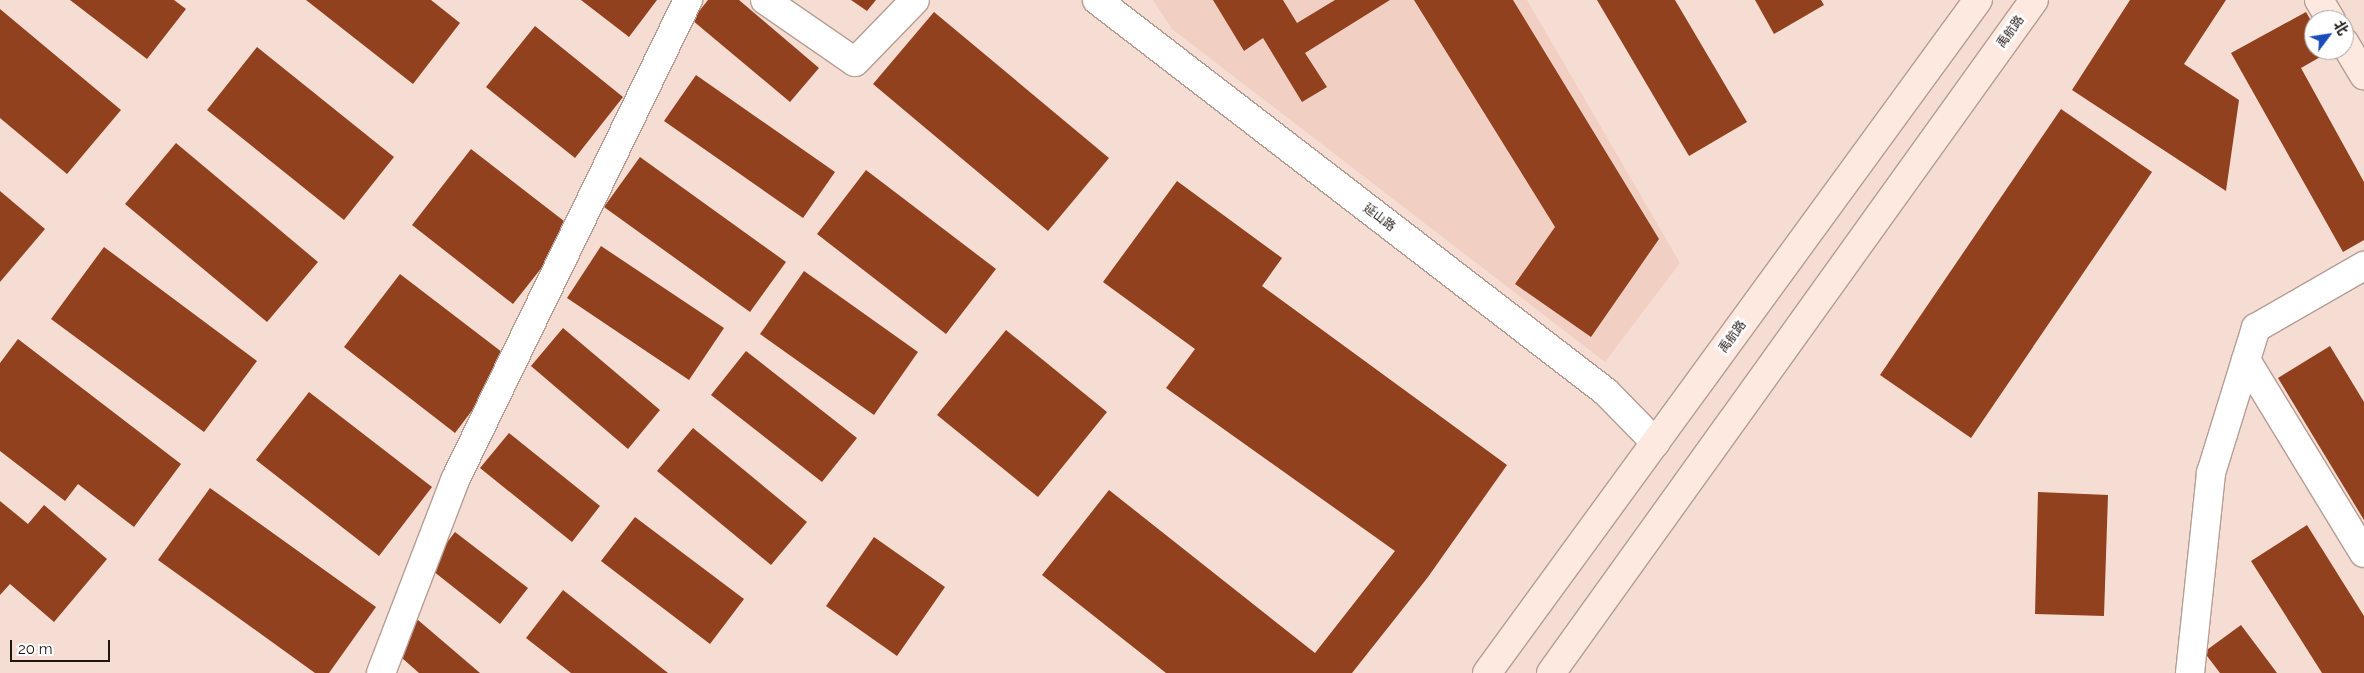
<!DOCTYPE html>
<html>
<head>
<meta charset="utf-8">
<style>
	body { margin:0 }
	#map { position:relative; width:2364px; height:673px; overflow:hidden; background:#f6ddd3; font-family:Raleway,"Noto Sans SC",sans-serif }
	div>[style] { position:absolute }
	.built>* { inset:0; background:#f1d0c3 }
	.building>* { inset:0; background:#91411d }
	.roads { filter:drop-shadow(1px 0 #b59d94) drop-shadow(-1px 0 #b59d94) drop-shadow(0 1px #b59d94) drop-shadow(0 -1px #b59d94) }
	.minor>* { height:28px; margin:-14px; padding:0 14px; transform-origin:14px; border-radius:14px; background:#fff }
	.tertiary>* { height:28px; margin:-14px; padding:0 14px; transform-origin:14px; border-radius:14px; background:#fff }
	.secondary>* { height:28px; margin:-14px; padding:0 14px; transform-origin:14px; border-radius:14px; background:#fee9e1 }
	span { translate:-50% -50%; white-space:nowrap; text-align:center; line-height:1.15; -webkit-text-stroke:5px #fff; paint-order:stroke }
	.street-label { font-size:12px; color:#1f1613 }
	.north { position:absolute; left:2304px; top:10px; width:50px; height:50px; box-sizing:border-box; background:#fff; border:1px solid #a5a2a1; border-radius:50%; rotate:59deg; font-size:14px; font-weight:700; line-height:20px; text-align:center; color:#1f1613 }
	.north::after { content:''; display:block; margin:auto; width:18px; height:22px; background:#184cb9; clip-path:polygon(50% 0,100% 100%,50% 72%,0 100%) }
	.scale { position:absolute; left:10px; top:640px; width:100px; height:22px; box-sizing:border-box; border:2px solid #1f1613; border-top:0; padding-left:6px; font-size:15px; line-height:18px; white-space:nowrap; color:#1f1613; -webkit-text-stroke:4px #fff; paint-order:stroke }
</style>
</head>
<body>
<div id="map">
	<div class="built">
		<i style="clip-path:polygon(1153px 0,1527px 0,1680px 263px,1605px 362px,1172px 29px)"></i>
	</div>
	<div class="building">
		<i style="clip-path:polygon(70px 0,174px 0,186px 9px,147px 59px)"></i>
		<i style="clip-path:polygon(306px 0,431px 0,460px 23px,413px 84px)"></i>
		<i style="clip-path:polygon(581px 0,657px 0,629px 37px)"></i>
		<i style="clip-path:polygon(708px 0,739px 0,819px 68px,790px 102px,692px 20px)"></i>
		<i style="clip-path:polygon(851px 0,876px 0,867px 11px)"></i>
		<i style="clip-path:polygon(1213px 0,1283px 0,1297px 23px,1335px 0,1390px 0,1305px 53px,1327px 87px,1302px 102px,1263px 38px,1244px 51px)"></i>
		<i style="clip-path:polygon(1414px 0,1513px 0,1659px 239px,1591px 337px,1515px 284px,1555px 227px)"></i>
		<i style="clip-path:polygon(1597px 0,1675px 0,1747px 122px,1689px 156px)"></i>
		<i style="clip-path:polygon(1755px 0,1821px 0,1824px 5px,1774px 34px)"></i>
		<i style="clip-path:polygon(2130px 0,2226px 0,2184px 64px,2239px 100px,2226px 191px,2072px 90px)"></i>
		<i style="clip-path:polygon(0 9px,121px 110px,67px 174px,0 118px)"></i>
		<i style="clip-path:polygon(934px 12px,1109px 158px,1048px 231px,873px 84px)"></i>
		<i style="clip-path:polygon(2306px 12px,2314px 26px,2314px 50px,2329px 52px,2301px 68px,2364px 182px,2364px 240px,2343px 252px,2231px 53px)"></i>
		<i style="clip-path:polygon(535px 26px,623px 97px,575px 158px,486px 87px)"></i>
		<i style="clip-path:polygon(257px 47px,394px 157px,344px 220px,207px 110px)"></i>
		<i style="clip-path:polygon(696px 75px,835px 172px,803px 218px,664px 121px)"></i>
		<i style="clip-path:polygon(2061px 109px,2152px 172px,1971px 438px,1880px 375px)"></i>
		<i style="clip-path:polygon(176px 143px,318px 262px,267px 322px,125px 204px)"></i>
		<i style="clip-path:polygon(471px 149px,573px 228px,513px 304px,412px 225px)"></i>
		<i style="clip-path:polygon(640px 157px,786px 262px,750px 312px,604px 207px)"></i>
		<i style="clip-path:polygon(866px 170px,996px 269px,946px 334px,817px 234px)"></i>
		<i style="clip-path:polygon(1177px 181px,1282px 258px,1262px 286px,1507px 465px,1428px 577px,1352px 673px,1166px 673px,1042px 575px,1109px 490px,1315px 653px,1395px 551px,1166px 388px,1195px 349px,1103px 282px)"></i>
		<i style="clip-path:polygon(0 191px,45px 229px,0 282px)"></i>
		<i style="clip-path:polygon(601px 246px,724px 328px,689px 380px,567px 298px)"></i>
		<i style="clip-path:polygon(104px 247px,257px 361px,204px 432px,51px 319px)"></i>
		<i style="clip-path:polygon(804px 271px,918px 352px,874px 415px,760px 334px)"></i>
		<i style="clip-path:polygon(400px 274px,511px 359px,455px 433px,344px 347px)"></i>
		<i style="clip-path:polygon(563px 328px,660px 410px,628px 449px,531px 366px)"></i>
		<i style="clip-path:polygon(1006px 330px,1107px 412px,1038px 497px,937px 415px)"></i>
		<i style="clip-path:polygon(18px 339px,181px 464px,134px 527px,78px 484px,65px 501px,0 451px,0 363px)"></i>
		<i style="clip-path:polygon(2330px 346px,2364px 402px,2364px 520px,2278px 378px)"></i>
		<i style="clip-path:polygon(746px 351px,857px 438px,822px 482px,711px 395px)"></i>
		<i style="clip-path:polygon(309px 392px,432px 487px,379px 556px,256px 460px)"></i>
		<i style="clip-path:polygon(693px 428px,807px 522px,771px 565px,657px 471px)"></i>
		<i style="clip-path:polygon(509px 433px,600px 506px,572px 542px,480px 468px)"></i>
		<i style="clip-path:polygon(210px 488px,376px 607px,329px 673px,315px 673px,158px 560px)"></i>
		<i style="clip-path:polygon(2038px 492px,2108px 495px,2104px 616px,2035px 614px)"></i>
		<i style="clip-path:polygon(0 501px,28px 524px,44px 505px,107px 559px,54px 622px,10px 584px,0 595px)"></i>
		<i style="clip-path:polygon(635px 517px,744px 599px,710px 644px,601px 561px)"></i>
		<i style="clip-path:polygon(2307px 525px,2364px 616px,2364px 673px,2322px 673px,2251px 561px)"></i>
		<i style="clip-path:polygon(455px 532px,528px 588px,500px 624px,428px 567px)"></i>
		<i style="clip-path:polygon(874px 537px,945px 587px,897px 656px,826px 606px)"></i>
		<i style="clip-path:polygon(563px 590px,668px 673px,571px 673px,526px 638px)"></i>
		<i style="clip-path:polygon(418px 620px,480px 673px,419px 673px,393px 650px)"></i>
		<i style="clip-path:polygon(2241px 625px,2277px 673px,2220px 673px,2204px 652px)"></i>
	</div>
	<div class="roads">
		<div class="minor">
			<i style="left:765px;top:0;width:109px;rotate:34.6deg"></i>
			<i style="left:855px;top:62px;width:86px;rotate:-45.9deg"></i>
			<i style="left:2246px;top:360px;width:226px;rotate:58.6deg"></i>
			<i style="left:381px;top:673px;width:207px;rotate:-69deg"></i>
			<i style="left:455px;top:480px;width:534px;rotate:-64.11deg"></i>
			<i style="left:2190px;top:673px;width:201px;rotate:-84deg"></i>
			<i style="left:2211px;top:473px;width:152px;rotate:-72.8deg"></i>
			<i style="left:2256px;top:328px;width:125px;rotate:-29.9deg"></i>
		</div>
		<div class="tertiary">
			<i style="left:1097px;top:0;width:642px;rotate:37.6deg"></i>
			<i style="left:1606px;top:392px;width:71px;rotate:45.6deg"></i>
		</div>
		<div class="secondary">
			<i style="left:2319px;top:0;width:23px;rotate:59deg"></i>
			<i style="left:2344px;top:42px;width:39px;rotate:59deg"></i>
			<i style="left:1487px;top:673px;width:833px;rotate:-53.89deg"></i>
			<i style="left:1551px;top:673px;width:828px;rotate:-54.33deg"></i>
		</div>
	</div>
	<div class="street-label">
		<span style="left:2011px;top:32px;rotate:-54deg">禹航路</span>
		<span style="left:1379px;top:218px;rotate:37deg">延山路</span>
		<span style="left:1733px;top:337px;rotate:-54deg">禹航路</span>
	</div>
	<div class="north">北</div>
	<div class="scale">20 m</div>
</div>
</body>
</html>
